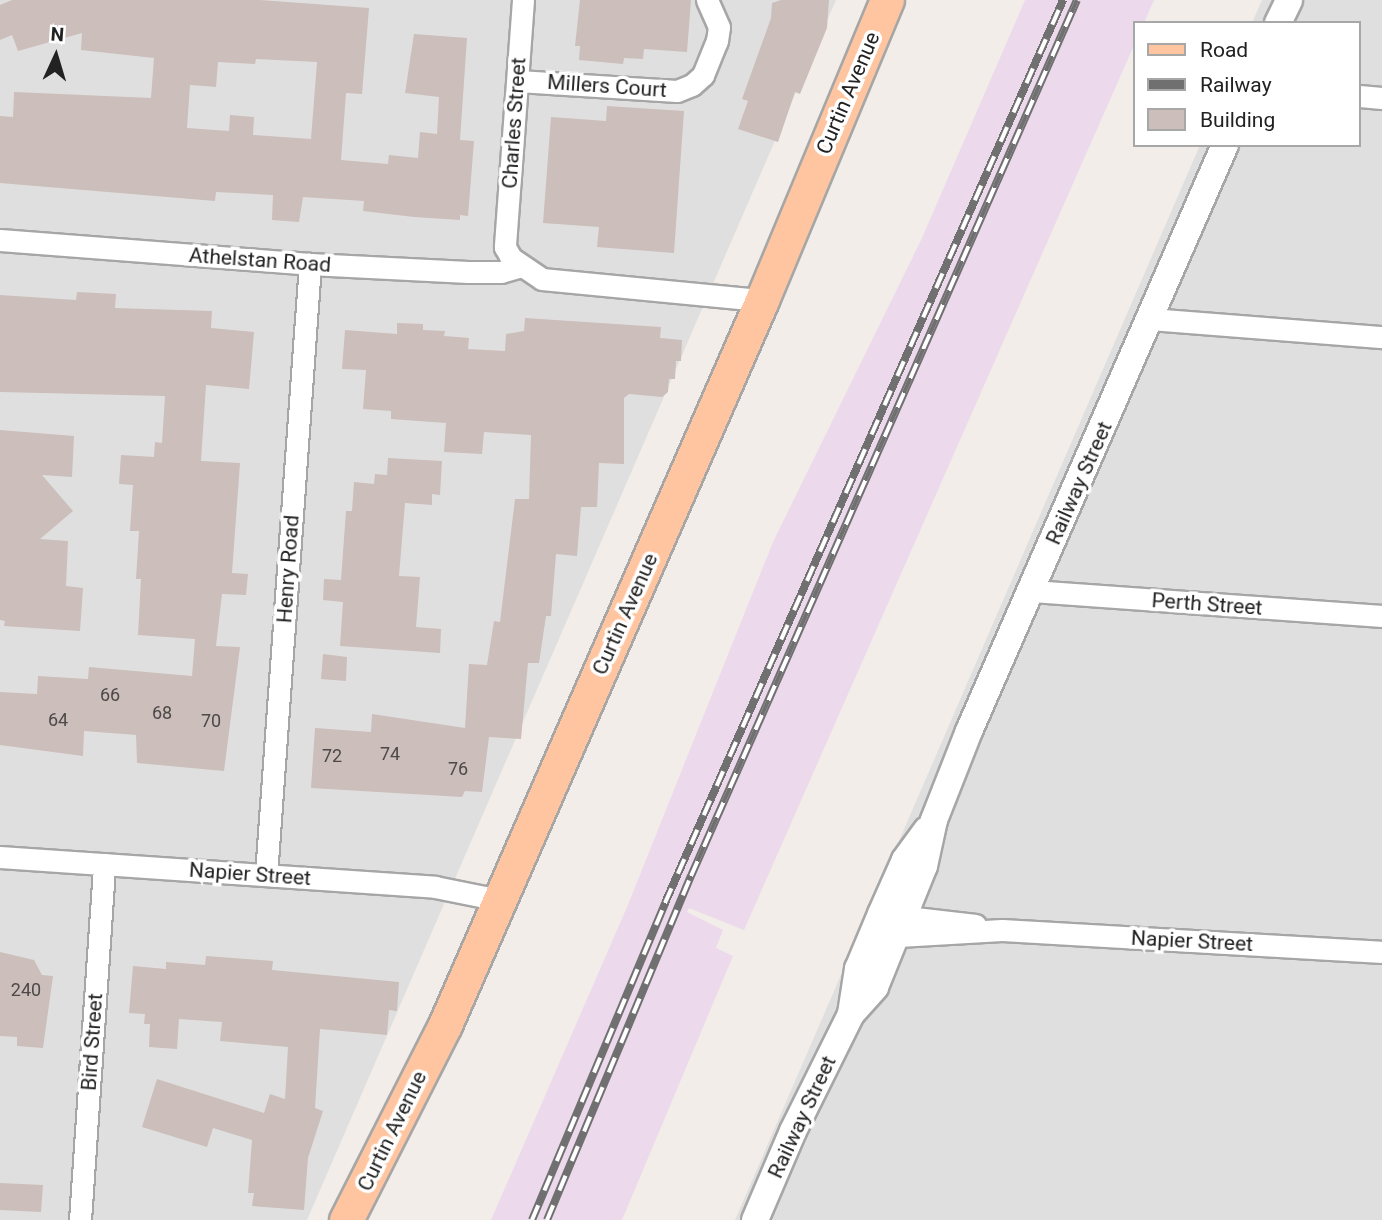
<!DOCTYPE html>
<html>
<head>
<meta charset="utf-8">
<style>
	body { margin:0 }
	#map { position:relative; width:1382px; height:1220px; overflow:hidden; background:#f2ede8; font-family:Roboto,sans-serif }
	div>[style] { position:absolute }
	.residential>* { inset:0; background:#e0dfdf }
	.industrial>* { inset:0; background:#ecdaec }
	.building>* { inset:0; background:#cbbebb }
	.roads { filter:drop-shadow(2px 0 #a6a6a6) drop-shadow(-2px 0 #a6a6a6) drop-shadow(0 2px #a6a6a6) drop-shadow(0 -2px #a6a6a6) }
	.minor>* { height:21px; margin:-10.5px; padding:0 10.5px; transform-origin:10.5px; border-radius:10.5px; background:#fff }
	.tertiary>* { height:26px; margin:-13px; padding:0 13px; transform-origin:13px; border-radius:13px; background:#fff }
	.primary>* { height:33px; margin:-16.5px; padding:0 16.5px; transform-origin:16.5px; border-radius:16.5px; background:#ffc5a0 }
	.rail>* { height:8px; margin-top:-4px; transform-origin:0; background:repeating-linear-gradient(90deg,#fff 0 16px,#707070 0 32px); box-sizing:border-box; border-block:2px solid #707070 }
	span { translate:-50% -50%; white-space:nowrap; text-align:center; line-height:1.15; -webkit-text-stroke:7px #fff; paint-order:stroke }
	.number-label { font-size:18px; color:#4c4948 }
	.number-label span { -webkit-text-stroke-width:0 }
	.street-label { font-size:21px; color:#222 }
	.legend { position:absolute; left:1133px; top:21px; width:228px; height:126px; box-sizing:border-box; background:#fff; border:2px solid #a7a7a7; margin:0; padding:9px 12px; list-style:none; font-size:21px; color:#222 }
	.legend li { display:flex; align-items:center; gap:14px; height:35px }
	.legend b { width:35px; border:2px solid #a7a7a7 }
	.north { position:absolute; left:21px; top:21px; width:70px; height:70px; -webkit-text-stroke:5px #fff; paint-order:stroke; rotate:4deg; font-size:19px; font-weight:700; line-height:28px; text-align:center; color:#222 }
	.north::after { content:''; display:block; margin:auto; width:24px; height:32px; background:#222; clip-path:polygon(50% 0,100% 100%,50% 72%,0 100%) }
</style>
</head>
<body>
<div id="map">
	<div class="residential">
		<i style="clip-path:polygon(0 0,836px 0,307px 1220px,0 1220px)"></i>
		<i style="clip-path:polygon(1262px 0,1382px 0,1382px 1220px,735px 1220px,1200px 145px,1359px 145px,1359px 23px,1252px 23px)"></i>
	</div>
	<div class="industrial">
		<i style="clip-path:polygon(1025px 0,1154px 0,1144px 23px,1135px 23px,1135px 43px,744px 930px,689px 908px,687px 912px,723px 930px,716px 948px,733px 956px,622px 1220px,491px 1220px,627px 907px,773px 542px,922px 238px)"></i>
	</div>
	<div class="building">
		<i style="clip-path:polygon(evenodd,12px 0,260px 0,369px 8px,362px 94px,346px 93px,341px 160px,388px 164px,389px 155px,418px 158px,420px 132px,437px 134px,439px 97px,405px 93px,414px 34px,467px 38px,460px 140px,474px 141px,468px 216px,460px 215px,460px 220px,414px 217px,363px 211px,364px 201px,303px 197px,299px 222px,272px 220px,273px 195px,216px 192px,215px 201px,0 183px,0 116px,13px 117px,14px 92px,151px 98px,154px 58px,81px 50px,82px 33px,18px 51px,12px 35px,0 40px,0 5px,12px 0,256px 59px,317px 62px,311px 139px,253px 135px,254px 117px,230px 115px,229px 131px,187px 128px,190px 85px,216px 87px,218px 62px,255px 64px,256px 59px)"></i>
		<i style="clip-path:polygon(580px 0,691px 0,687px 52px,644px 49px,643px 59px,624px 58px,623px 64px,579px 60px,580px 46px,575px 46px)"></i>
		<i style="clip-path:polygon(781px 0,829px 0,827px 28px,800px 94px,795px 92px,778px 142px,738px 129px,748px 101px,742px 99px,771px 18px,772px 3px)"></i>
		<i style="clip-path:polygon(607px 106px,684px 111px,674px 253px,597px 247px,599px 227px,543px 223px,551px 117px,606px 121px)"></i>
		<i style="clip-path:polygon(77px 292px,116px 294px,115px 308px,212px 311px,211px 328px,254px 332px,249px 389px,206px 385px,201px 461px,240px 463px,232px 573px,248px 574px,246px 595px,222px 594px,216px 646px,240px 647px,224px 771px,137px 763px,136px 735px,84px 731px,83px 756px,0 745px,0 692px,37px 694px,38px 676px,88px 679px,89px 667px,192px 676px,195px 639px,138px 635px,141px 579px,136px 579px,139px 531px,130px 531px,133px 485px,119px 484px,121px 455px,154px 457px,155px 442px,162px 443px,165px 396px,0 392px,0 295px,76px 300px)"></i>
		<i style="clip-path:polygon(525px 318px,661px 327px,660px 338px,682px 340px,681px 361px,676px 361px,675px 379px,669px 379px,668px 392px,662px 397px,629px 394px,624px 398px,624px 464px,599px 463px,597px 507px,581px 507px,577px 556px,556px 554px,551px 616px,546px 616px,539px 663px,528px 663px,521px 739px,489px 737px,482px 792px,465px 791px,462px 797px,311px 788px,315px 728px,371px 732px,372px 714px,465px 728px,469px 664px,487px 665px,494px 621px,500px 622px,515px 499px,529px 499px,531px 435px,484px 432px,482px 454px,444px 452px,446px 423px,391px 419px,391px 411px,363px 409px,366px 370px,342px 369px,345px 330px,397px 334px,397px 323px,423px 324px,423px 330px,445px 331px,444px 336px,469px 338px,468px 349px,505px 351px,506px 334px,524px 331px)"></i>
		<i style="clip-path:polygon(0 430px,74px 436px,72px 477px,42px 475px,73px 511px,40px 539px,68px 541px,66px 586px,83px 588px,80px 631px,4px 626px,5px 621px,0 620px)"></i>
		<i style="clip-path:polygon(388px 458px,442px 461px,440px 495px,432px 494px,432px 505px,405px 503px,399px 576px,420px 577px,416px 627px,441px 629px,440px 653px,340px 646px,343px 602px,323px 600px,324px 579px,341px 580px,346px 511px,352px 511px,354px 482px,374px 484px,375px 474px,387px 475px)"></i>
		<i style="clip-path:polygon(323px 654px,347px 657px,346px 681px,321px 679px)"></i>
		<i style="clip-path:polygon(0 952px,34px 960px,42px 975px,53px 976px,43px 1048px,17px 1046px,17px 1037px,0 1036px)"></i>
		<i style="clip-path:polygon(206px 956px,273px 961px,272px 970px,399px 982px,397px 1011px,389px 1010px,387px 1035px,320px 1029px,315px 1108px,323px 1111px,308px 1158px,304px 1210px,252px 1206px,254px 1193px,248px 1193px,252px 1140px,213px 1128px,207px 1147px,142px 1127px,157px 1079px,264px 1113px,270px 1094px,285px 1099px,288px 1047px,220px 1041px,222px 1022px,179px 1019px,177px 1049px,149px 1047px,150px 1024px,144px 1024px,145px 1014px,129px 1013px,133px 966px,166px 969px,166px 962px,205px 965px)"></i>
		<i style="clip-path:polygon(0 1183px,43px 1185px,41px 1212px,0 1210px)"></i>
	</div>
	<div class="roads">
		<div class="minor">
			<i style="left:523px;top:0;width:248px;rotate:94.2deg"></i>
			<i style="left:505px;top:247px;width:13px;rotate:61deg"></i>
			<i style="left:511px;top:258px;width:37px;rotate:34deg"></i>
			<i style="left:542px;top:279px;width:221px;rotate:5.5deg"></i>
			<i style="left:518px;top:81px;width:159px;rotate:3.6deg"></i>
			<i style="left:677px;top:91px;width:16px;rotate:-22deg"></i>
			<i style="left:692px;top:85px;width:15px;rotate:-42deg"></i>
			<i style="left:703px;top:75px;width:37px;rotate:-68deg"></i>
			<i style="left:717px;top:41px;width:14px;rotate:-82deg"></i>
			<i style="left:719px;top:27px;width:30px;rotate:-114deg"></i>
			<i style="left:1359px;top:96px;width:23px;rotate:5deg"></i>
			<i style="left:0;top:240px;width:311px;rotate:4.4deg"></i>
			<i style="left:310px;top:264px;width:158px;rotate:2.9deg"></i>
			<i style="left:468px;top:272px;width:33px"></i>
			<i style="left:501px;top:272px;width:19px;rotate:-16deg"></i>
			<i style="left:1151px;top:319px;width:232px;rotate:4.5deg"></i>
			<i style="left:1032px;top:591px;width:351px;rotate:4.1deg"></i>
			<i style="left:0;top:857px;width:436px;rotate:3.9deg"></i>
			<i style="left:435px;top:887px;width:66px;rotate:11.3deg"></i>
			<i style="left:266px;top:875px;width:613px;rotate:-85.88deg"></i>
			<i style="left:889px;top:915px;width:87px;rotate:6.6deg"></i>
			<i style="left:881px;top:937px;width:121px;rotate:-3.3deg"></i>
			<i style="left:1002px;top:930px;width:381px;rotate:3.3deg"></i>
			<i style="left:80px;top:1220px;width:357px;rotate:-86.1deg"></i>
		</div>
		<div class="tertiary">
			<i style="left:1278px;top:23px;width:25px;rotate:-64deg"></i>
			<i style="left:851px;top:1014px;width:46px;rotate:-81.2deg"></i>
			<i style="left:858px;top:969px;width:60px;rotate:-67.3deg"></i>
			<i style="left:881px;top:914px;width:59px;rotate:-66deg"></i>
			<i style="left:905px;top:860px;width:37px;rotate:-54deg"></i>
			<i style="left:755px;top:1220px;width:97px;rotate:-66.9deg"></i>
			<i style="left:793px;top:1131px;width:131px;rotate:-63.6deg"></i>
			<i style="left:851px;top:1014px;width:36px;rotate:-48deg"></i>
			<i style="left:875px;top:987px;width:131px;rotate:-68deg"></i>
			<i style="left:924px;top:866px;width:47px;rotate:-77.7deg"></i>
			<i style="left:934px;top:820px;width:96px;rotate:-68.5deg"></i>
			<i style="left:969px;top:731px;width:639px;rotate:-66.4deg"></i>
		</div>
		<div class="primary">
			<i style="left:346px;top:1220px;width:219px;rotate:-63.1deg"></i>
			<i style="left:445px;top:1025px;width:791px;rotate:-66.38deg"></i>
			<i style="left:762px;top:300px;width:325px;rotate:-67.4deg"></i>
		</div>
	</div>
	<div class="rail">
		<i style="left:532px;top:1220px;width:344px;rotate:-67.2deg"></i>
		<i style="left:665px;top:903px;width:987px;rotate:-66.21deg"></i>
		<i style="left:547px;top:1220px;width:373px;rotate:-67.3deg"></i>
		<i style="left:691px;top:876px;width:957px;rotate:-66.22deg"></i>
	</div>
	<div class="number-label">
		<span style="left:110px;top:695px">66</span>
		<span style="left:162px;top:713px">68</span>
		<span style="left:58px;top:720px">64</span>
		<span style="left:211px;top:721px">70</span>
		<span style="left:390px;top:754px">74</span>
		<span style="left:332px;top:756px">72</span>
		<span style="left:458px;top:769px">76</span>
		<span style="left:26px;top:990px">240</span>
	</div>
	<div class="street-label">
		<span style="left:607px;top:86px;rotate:4deg">Millers Court</span>
		<span style="left:848px;top:93px;rotate:-67deg">Curtin Avenue</span>
		<span style="left:514px;top:123px;rotate:-86deg">Charles Street</span>
		<span style="left:260px;top:260px;rotate:4deg">Athelstan Road</span>
		<span style="left:1079px;top:483px;rotate:-66deg">Railway Street</span>
		<span style="left:288px;top:569px;rotate:-86deg">Henry Road</span>
		<span style="left:1207px;top:604px;rotate:4deg">Perth Street</span>
		<span style="left:625px;top:614px;rotate:-66deg">Curtin Avenue</span>
		<span style="left:250px;top:874px;rotate:4deg">Napier Street</span>
		<span style="left:1192px;top:941px;rotate:3deg">Napier Street</span>
		<span style="left:92px;top:1042px;rotate:-86deg">Bird Street</span>
		<span style="left:802px;top:1117px;rotate:-65deg">Railway Street</span>
		<span style="left:392px;top:1131px;rotate:-64deg">Curtin Avenue</span>
	</div>
	<ul class="legend">
	<li><b style="height:9px;background:#ffc5a0"></b>Road</li>
	<li><b style="height:9px;background:#707070"></b>Railway</li>
	<li><b style="height:19px;background:#cbbebb"></b>Building</li>
	</ul>
	<div class="north">N</div>
</div>
</body>
</html>
